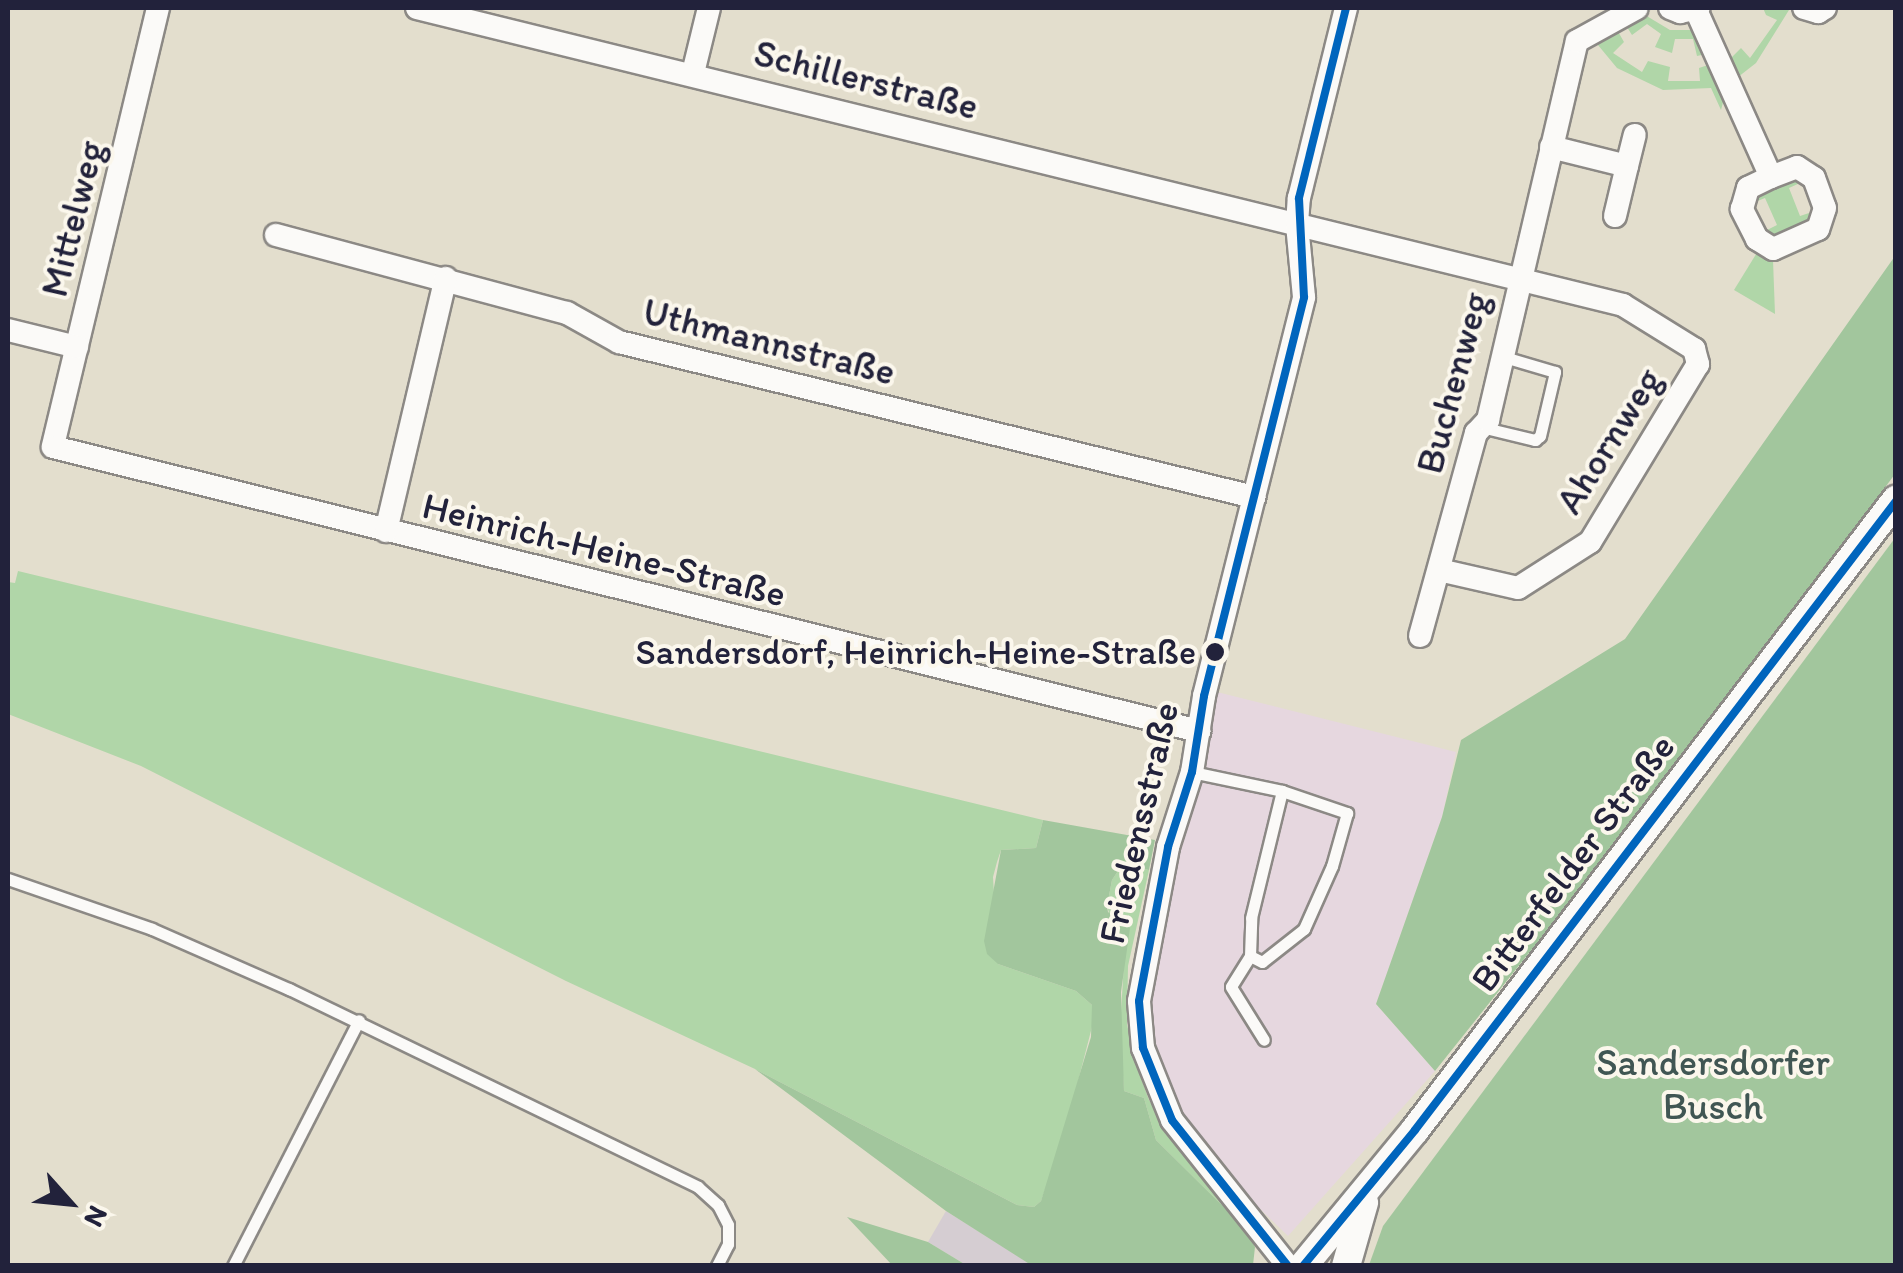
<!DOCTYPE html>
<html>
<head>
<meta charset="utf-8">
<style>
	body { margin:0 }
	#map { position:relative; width:1903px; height:1273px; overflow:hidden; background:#e3decd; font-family:Itim,sans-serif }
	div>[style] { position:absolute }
	.built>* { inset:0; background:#e6d7df }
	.industrial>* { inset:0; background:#d5cdd2 }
	.green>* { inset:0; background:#b0d6a8 }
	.forest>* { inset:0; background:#a2c69d }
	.roads { filter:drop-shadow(2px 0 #8c8985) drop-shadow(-2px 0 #8c8985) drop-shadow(0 2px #8c8985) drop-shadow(0 -2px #8c8985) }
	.service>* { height:11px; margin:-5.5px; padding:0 5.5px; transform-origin:5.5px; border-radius:5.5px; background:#fbfaf8 }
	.minor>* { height:22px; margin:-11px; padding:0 11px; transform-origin:11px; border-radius:11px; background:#fbfaf8 }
	.tertiary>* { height:28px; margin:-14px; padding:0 14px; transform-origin:14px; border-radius:14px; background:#fbfaf8 }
	.bus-1>* { height:8px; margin:-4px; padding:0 4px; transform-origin:4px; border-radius:4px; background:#0065bd }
	.dots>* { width:28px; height:28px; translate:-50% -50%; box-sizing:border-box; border:5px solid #fbf7ec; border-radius:50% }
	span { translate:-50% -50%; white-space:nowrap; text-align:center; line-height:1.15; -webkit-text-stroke:8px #fbf7ec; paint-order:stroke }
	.bus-label { font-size:36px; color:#22223b }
	.right { translate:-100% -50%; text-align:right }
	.street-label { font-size:38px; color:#22223b }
	.park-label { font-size:38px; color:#405653 }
	.frame { position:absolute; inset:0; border:10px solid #22223b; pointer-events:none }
	.north { position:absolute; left:20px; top:1153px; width:100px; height:100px; -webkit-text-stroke:8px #fbf7ec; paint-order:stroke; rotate:117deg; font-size:28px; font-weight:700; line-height:40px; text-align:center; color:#22223b }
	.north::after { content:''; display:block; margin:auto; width:35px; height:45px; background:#22223b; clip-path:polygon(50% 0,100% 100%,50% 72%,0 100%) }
</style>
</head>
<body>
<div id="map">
	<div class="built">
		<i style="clip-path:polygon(1217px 692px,1456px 752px,1442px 817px,1376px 1004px,1435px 1071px,1288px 1236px,1227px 1177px,1185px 1122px,1150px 1040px,1146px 1008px,1170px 865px)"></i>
	</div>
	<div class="industrial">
		<i style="clip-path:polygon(946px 1211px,1016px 1255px,1031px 1265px,966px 1265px,928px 1242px)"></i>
	</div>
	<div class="green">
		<i style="clip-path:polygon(1763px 8px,1789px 10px,1756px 63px,1733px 81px,1726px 63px,1741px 48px,1750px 58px,1777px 20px,1766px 15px)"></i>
		<i style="clip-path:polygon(1645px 15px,1670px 30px,1696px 30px,1706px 54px,1697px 56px,1693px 39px,1675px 39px,1672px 53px,1655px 47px,1661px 34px,1647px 24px,1632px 35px,1625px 24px)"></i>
		<i style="clip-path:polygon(1616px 28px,1624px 42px,1613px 53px,1642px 72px,1648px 61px,1670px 67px,1668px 81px,1700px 81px,1699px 68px,1711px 64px,1725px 95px,1721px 110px,1711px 88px,1663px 90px,1617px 68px,1593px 39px)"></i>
		<i style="clip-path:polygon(1790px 177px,1800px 183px,1789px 188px,1800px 216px,1812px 212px,1810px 222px,1774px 237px,1767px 230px,1777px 225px,1765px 198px,1755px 202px,1755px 193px)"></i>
		<i style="clip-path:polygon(1758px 251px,1773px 260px,1775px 314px,1734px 290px)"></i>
		<i style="clip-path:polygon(18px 571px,1043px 820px,1036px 848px,1001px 850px,997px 862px,993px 877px,998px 964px,1076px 991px,1092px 1005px,1094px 1019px,1064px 1136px,1041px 1201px,1034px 1207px,1017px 1205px,755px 1069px,566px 981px,141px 766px,8px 714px,8px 582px,15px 583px)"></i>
		<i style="clip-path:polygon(1122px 865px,1149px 870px,1128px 966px,1127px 1024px,1135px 1062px,1149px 1100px,1166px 1126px,1245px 1228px,1156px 1140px,1144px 1098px,1124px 1091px,1120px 1030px,1124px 962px,1107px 906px,1112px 880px)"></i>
	</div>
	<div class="forest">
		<i style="clip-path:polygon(1895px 256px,1895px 474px,1671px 775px,1435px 1071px,1376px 1004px,1442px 817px,1461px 740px,1625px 639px)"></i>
		<i style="clip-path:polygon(1895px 538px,1895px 1265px,1369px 1265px,1383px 1226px)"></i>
		<i style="clip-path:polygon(1043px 820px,1155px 840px,1149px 870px,1122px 865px,1112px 880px,1107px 906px,1108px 912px,1130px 928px,1121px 992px,1124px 1091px,1144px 1098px,1156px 1140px,1245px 1228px,1255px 1247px,1253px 1265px,1031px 1265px,946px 1211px,755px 1069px,1017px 1205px,1034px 1207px,1041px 1201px,1091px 1037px,1092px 1005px,1076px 991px,998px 964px,987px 954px,984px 941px,1001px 850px,1036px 848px)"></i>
		<i style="clip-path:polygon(847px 1217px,928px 1242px,966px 1265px,892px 1265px)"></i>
	</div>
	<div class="roads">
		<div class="service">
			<i style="left:1481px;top:427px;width:56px;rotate:13.5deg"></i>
			<i style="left:1535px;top:440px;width:6px;rotate:-39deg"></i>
			<i style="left:1540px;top:436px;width:66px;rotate:-76.8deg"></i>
			<i style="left:1555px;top:372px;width:53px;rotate:-163.6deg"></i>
			<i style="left:1192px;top:772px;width:92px;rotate:11.9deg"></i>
			<i style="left:1282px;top:791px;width:69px;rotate:18.7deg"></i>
			<i style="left:1347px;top:813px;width:55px;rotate:105.8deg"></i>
			<i style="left:1332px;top:866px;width:69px;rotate:114deg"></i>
			<i style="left:1304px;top:929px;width:53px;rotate:141.8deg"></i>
			<i style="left:1262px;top:962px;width:13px;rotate:-153deg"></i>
			<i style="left:1250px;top:956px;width:38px;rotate:-88deg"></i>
			<i style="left:1251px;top:918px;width:131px;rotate:-76.3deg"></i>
			<i style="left:8px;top:879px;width:152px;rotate:19.1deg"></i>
			<i style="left:152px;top:929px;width:150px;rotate:23.7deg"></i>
			<i style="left:289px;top:989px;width:454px;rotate:25.8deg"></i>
			<i style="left:698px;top:1187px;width:27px;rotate:42deg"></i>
			<i style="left:718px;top:1205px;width:22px;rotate:63deg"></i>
			<i style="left:728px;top:1225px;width:19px;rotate:90deg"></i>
			<i style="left:728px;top:1244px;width:25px;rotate:117deg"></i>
			<i style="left:1250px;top:956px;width:36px;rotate:122deg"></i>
			<i style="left:1231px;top:987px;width:62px;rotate:58.1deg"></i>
			<i style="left:233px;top:1266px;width:276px;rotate:-62.9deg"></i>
		</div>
		<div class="minor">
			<i style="left:158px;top:8px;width:451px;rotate:103.5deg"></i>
			<i style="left:53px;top:447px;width:1181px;rotate:13.92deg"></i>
			<i style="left:417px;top:8px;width:1242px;rotate:13.83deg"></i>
			<i style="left:1623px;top:305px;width:84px;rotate:31.8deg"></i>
			<i style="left:1694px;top:349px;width:16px;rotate:75deg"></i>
			<i style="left:1698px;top:364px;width:208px;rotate:121.2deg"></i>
			<i style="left:1590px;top:542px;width:85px;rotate:147.4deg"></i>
			<i style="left:1518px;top:588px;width:81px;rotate:-167.2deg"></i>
			<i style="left:1670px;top:8px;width:11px;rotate:22deg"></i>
			<i style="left:1680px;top:12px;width:19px;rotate:-12deg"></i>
			<i style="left:1804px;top:8px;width:15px;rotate:16deg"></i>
			<i style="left:1818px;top:12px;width:8px;rotate:-30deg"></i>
			<i style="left:1696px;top:10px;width:183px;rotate:65.8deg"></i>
			<i style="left:1771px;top:177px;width:28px;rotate:-21deg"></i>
			<i style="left:1797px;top:167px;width:20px;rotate:33deg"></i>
			<i style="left:1814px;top:178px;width:32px;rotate:70deg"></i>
			<i style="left:1825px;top:208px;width:22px;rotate:108deg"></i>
			<i style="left:1818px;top:229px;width:49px;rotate:156deg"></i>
			<i style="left:1773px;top:249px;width:19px;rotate:-148deg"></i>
			<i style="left:1757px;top:239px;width:34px;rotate:-117deg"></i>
			<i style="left:1742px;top:209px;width:22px;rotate:-74deg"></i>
			<i style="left:1748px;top:188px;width:25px;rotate:-26deg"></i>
			<i style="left:693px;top:73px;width:67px;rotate:-76.2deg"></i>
			<i style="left:1551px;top:147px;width:78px;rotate:14deg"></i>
			<i style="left:1627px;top:166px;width:32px;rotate:-76deg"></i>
			<i style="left:1615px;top:216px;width:51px;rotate:-76.5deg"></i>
			<i style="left:276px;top:235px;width:301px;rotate:15deg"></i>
			<i style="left:567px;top:313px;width:60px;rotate:29.1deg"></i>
			<i style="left:619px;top:342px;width:654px;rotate:13.72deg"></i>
			<i style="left:8px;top:330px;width:71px;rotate:13.8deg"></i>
			<i style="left:386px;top:531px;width:260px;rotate:-76.7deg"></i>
			<i style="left:1420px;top:636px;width:211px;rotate:-74.6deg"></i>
			<i style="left:1476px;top:433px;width:18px;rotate:-47deg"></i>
			<i style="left:1488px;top:420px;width:389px;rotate:-76.8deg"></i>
			<i style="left:1577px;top:41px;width:68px;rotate:-28.8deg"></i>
			<i style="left:1288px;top:1266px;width:186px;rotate:-128.5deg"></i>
			<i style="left:1172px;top:1120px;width:78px;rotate:-111.9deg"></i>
			<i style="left:1143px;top:1048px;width:47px;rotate:-94.9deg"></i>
			<i style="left:1139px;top:1001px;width:157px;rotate:-79.3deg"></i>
			<i style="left:1168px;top:847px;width:79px;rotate:-72.3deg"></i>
			<i style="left:1192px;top:772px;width:77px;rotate:-81deg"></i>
			<i style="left:1204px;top:696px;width:411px;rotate:-75.9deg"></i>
			<i style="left:1304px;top:297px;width:73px;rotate:-95.5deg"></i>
			<i style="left:1297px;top:224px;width:26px;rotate:-86deg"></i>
			<i style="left:1299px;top:198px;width:196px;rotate:-76.1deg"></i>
		</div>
		<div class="tertiary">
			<i style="left:1303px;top:1266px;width:176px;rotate:-50.5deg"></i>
			<i style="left:1415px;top:1130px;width:793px;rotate:-52.64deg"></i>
			<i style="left:1346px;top:1266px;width:66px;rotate:-74.1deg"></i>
		</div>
	</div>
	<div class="bus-1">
		<i style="left:1288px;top:1266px;width:186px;rotate:-128.5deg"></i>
		<i style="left:1172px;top:1120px;width:78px;rotate:-111.9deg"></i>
		<i style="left:1143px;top:1048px;width:47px;rotate:-94.9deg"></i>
		<i style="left:1139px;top:1001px;width:157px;rotate:-79.3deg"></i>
		<i style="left:1168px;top:847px;width:79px;rotate:-72.3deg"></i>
		<i style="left:1192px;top:772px;width:77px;rotate:-81deg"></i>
		<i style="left:1204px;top:696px;width:411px;rotate:-75.9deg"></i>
		<i style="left:1304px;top:297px;width:99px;rotate:-92.9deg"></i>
		<i style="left:1299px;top:198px;width:196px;rotate:-76.1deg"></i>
		<i style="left:1303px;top:1266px;width:176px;rotate:-50.5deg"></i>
		<i style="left:1415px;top:1130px;width:792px;rotate:-52.59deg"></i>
	</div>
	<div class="dots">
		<i style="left:1215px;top:652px;background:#22223b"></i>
	</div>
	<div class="bus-label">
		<span class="right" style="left:1196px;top:652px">Sandersdorf, Heinrich-Heine-Straße</span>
	</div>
	<div class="street-label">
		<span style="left:866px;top:80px;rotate:14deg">Schillerstraße</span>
		<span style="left:73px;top:219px;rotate:-76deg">Mittelweg</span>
		<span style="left:769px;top:342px;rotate:14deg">Uthmannstraße</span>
		<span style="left:1453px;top:383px;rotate:-75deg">Buchenweg</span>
		<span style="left:1609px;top:441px;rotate:-58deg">Ahornweg</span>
		<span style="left:604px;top:550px;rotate:14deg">Heinrich-Heine-Straße</span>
		<span style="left:1139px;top:823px;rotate:-77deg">Friedensstraße</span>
		<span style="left:1573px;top:863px;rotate:-53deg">Bitterfelder Straße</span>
	</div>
	<div class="park-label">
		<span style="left:1713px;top:1085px">Sandersdorfer<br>Busch</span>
	</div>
	<div class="frame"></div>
	<div class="north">N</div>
</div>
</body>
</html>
